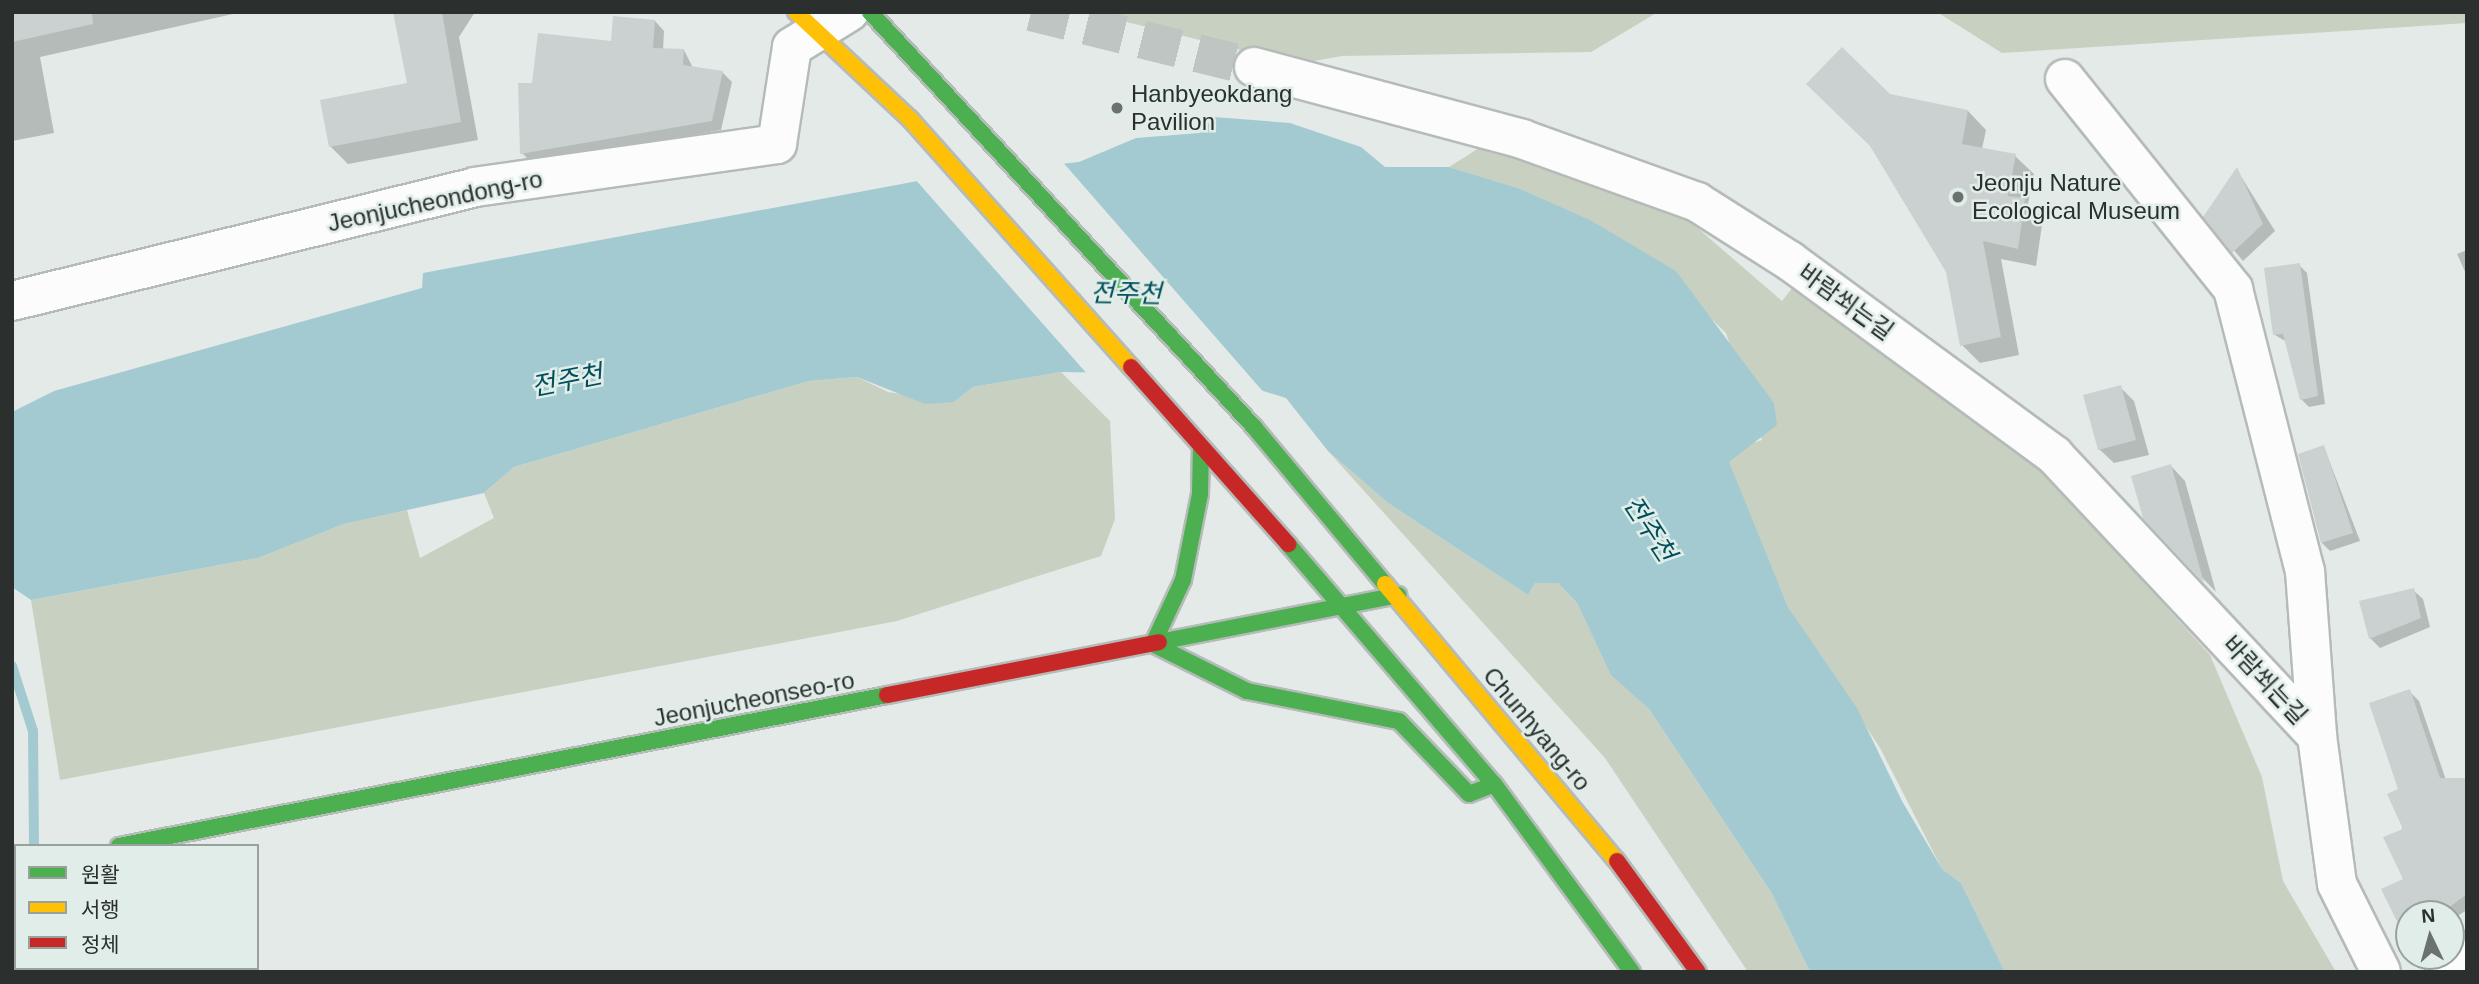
<!DOCTYPE html>
<html>
<head>
<meta charset="utf-8">
<style>
	body { margin:0 }
	#map { position:relative; width:2479px; height:984px; overflow:hidden; background:#e3eae7; font-family:Arial,"Noto Sans KR",sans-serif }
	div>[style] { position:absolute }
	.green>* { inset:0; background:#c8d1c1 }
	.water>* { inset:0; background:#a4cad1 }
	.pier>* { inset:0; background:#e3eae7 }
	.shadow>* { inset:0; background:#0003 }
	.stream>* { height:10px; margin:-5px; padding:0 5px; transform-origin:5px; border-radius:5px; background:#a4cad1 }
	.building>* { inset:0; background:#cbd1d0 }
	.street-tunnel>* { height:38px; margin-top:-19px; transform-origin:0; background:repeating-linear-gradient(90deg,#bec5c2 0 38px,transparent 0 57px) }
	.roads { filter:drop-shadow(2px 0 #b5bbb8) drop-shadow(-2px 0 #b5bbb8) drop-shadow(0 2px #b5bbb8) drop-shadow(0 -2px #b5bbb8) }
	.street>* { height:38px; margin:-19px; padding:0 19px; transform-origin:19px; border-radius:19px; background:#fbfcfb }
	.fast>* { height:16px; margin:-8px; padding:0 8px; transform-origin:8px; border-radius:8px; background:#4caf50 }
	.slow>* { height:16px; margin:-8px; padding:0 8px; transform-origin:8px; border-radius:8px; background:#ffc107 }
	.jam>* { height:16px; margin:-8px; padding:0 8px; transform-origin:8px; border-radius:8px; background:#c62828 }
	.dots>* { width:19px; height:19px; translate:-50% -50%; box-sizing:border-box; border:4px solid #e0ede8; border-radius:50% }
	span { translate:-50% -50%; white-space:nowrap; text-align:center; line-height:1.15; -webkit-text-stroke:5px #e0ede8; paint-order:stroke }
	.poi-label { font-size:24px; color:#2b302e }
	.left { translate:0 -50%; text-align:left }
	.street-label { font-size:24px; color:#2b302e }
	.water-label { font-size:26px; color:#014f5c; font-style:italic }
	.frame { position:absolute; inset:0; border:14px solid #2b302e; pointer-events:none }
	.legend { position:absolute; left:14px; top:844px; width:245px; height:126px; box-sizing:border-box; background:#e0ede8; border:2px solid #98a19e; margin:0; padding:9px 12px; list-style:none; font-size:21px; color:#2b302e }
	.legend li { display:flex; align-items:center; gap:14px; height:35px }
	.legend b { width:35px; border:2px solid #98a19e }
	.north { position:absolute; left:2395px; top:900px; width:70px; height:70px; box-sizing:border-box; background:#e0ede8; border:2px solid #98a19e; border-radius:50%; rotate:355deg; font-size:19px; font-weight:700; line-height:28px; text-align:center; color:#2b302e }
	.north::after { content:''; display:block; margin:auto; width:24px; height:32px; background:#6b716f; clip-path:polygon(50% 0,100% 100%,50% 72%,0 100%) }
</style>
</head>
<body>
<div id="map">
	<div class="green">
		<i style="clip-path:polygon(1086px 12px,1658px 12px,1591px 52px,1342px 56px,1297px 64px)"></i>
		<i style="clip-path:polygon(1937px 12px,2467px 12px,2467px 23px,2002px 53px)"></i>
		<i style="clip-path:polygon(1487px 143px,1679px 212px,1782px 301px,1796px 283px,2022px 449px,2210px 655px,2262px 777px,2283px 881px,2336px 972px,2005px 972px,1961px 883px,1942px 869px,1880px 748px,1788px 607px,1728px 462px,1741px 447px,1762px 440px,1726px 333px,1691px 299px,1676px 271px,1518px 188px,1449px 167px)"></i>
		<i style="clip-path:polygon(1061px 372px,1110px 421px,1115px 519px,1101px 556px,897px 621px,60px 780px,31px 600px,258px 558px,344px 524px,407px 510px,420px 558px,494px 518px,484px 493px,514px 467px,809px 381px,857px 377px,888px 392px,954px 402px,973px 387px)"></i>
		<i style="clip-path:polygon(1328px 451px,1388px 503px,1528px 595px,1535px 583px,1557px 582px,1577px 603px,1611px 674px,1649px 709px,1771px 892px,1810px 972px,1748px 972px,1605px 758px)"></i>
	</div>
	<div class="water">
		<i style="clip-path:polygon(1214px 117px,1290px 123px,1361px 147px,1385px 167px,1449px 167px,1518px 188px,1590px 220px,1676px 271px,1774px 403px,1777px 425px,1729px 462px,1788px 607px,1857px 708px,1902px 801px,1942px 869px,1961px 883px,2005px 972px,1810px 972px,1771px 892px,1649px 709px,1611px 675px,1577px 603px,1558px 583px,1535px 583px,1528px 595px,1388px 503px,1328px 451px,1286px 398px,1209px 374px,1061px 372px,973px 387px,954px 402px,925px 404px,857px 377px,809px 381px,514px 467px,484px 493px,344px 524px,258px 558px,31px 600px,12px 587px,12px 412px,54px 391px,422px 288px,423px 273px,934px 178px,1079px 162px,1136px 138px,1200px 133px)"></i>
	</div>
	<div class="pier">
		<i style="clip-path:polygon(1061px 160px,1266px 395px,1209px 377px,1089px 376px,914px 178px)"></i>
	</div>
	<div class="shadow">
		<i style="clip-path:polygon(12px 12px,242px 12px,40px 57px,54px 133px,12px 141px)"></i>
		<i style="clip-path:polygon(394px 12px,475px 12px,459px 37px,478px 140px,348px 164px,330px 146px,409px 84px)"></i>
		<i style="clip-path:polygon(655px 21px,664px 31px,663px 50px,684px 50px,693px 68px,722px 72px,732px 82px,721px 130px,531px 162px,522px 153px,533px 84px)"></i>
		<i style="clip-path:polygon(1889px 96px,1968px 111px,1986px 130px,1982px 149px,2015px 156px,2034px 174px,2028px 204px,2043px 218px,2036px 266px,2001px 259px,2019px 355px,1980px 363px,1962px 345px,1948px 272px)"></i>
		<i style="clip-path:polygon(2237px 170px,2275px 231px,2243px 261px,2205px 216px)"></i>
		<i style="clip-path:polygon(2467px 250px,2467px 276px,2457px 254px)"></i>
		<i style="clip-path:polygon(2299px 265px,2307px 273px,2325px 404px,2309px 407px,2301px 399px,2287px 342px,2275px 335px)"></i>
		<i style="clip-path:polygon(2120px 387px,2134px 401px,2149px 455px,2114px 463px,2099px 449px)"></i>
		<i style="clip-path:polygon(2324px 447px,2360px 541px,2330px 551px,2322px 543px)"></i>
		<i style="clip-path:polygon(2171px 466px,2185px 481px,2216px 592px,2144px 517px)"></i>
		<i style="clip-path:polygon(2413px 590px,2423px 599px,2430px 627px,2380px 648px,2370px 638px)"></i>
		<i style="clip-path:polygon(2409px 691px,2419px 701px,2446px 780px,2467px 780px,2467px 910px,2451px 920px,2451px 914px,2409px 914px,2409px 942px,2400px 790px)"></i>
		<i style="clip-path:polygon(2416px 956px,2445px 956px,2425px 966px)"></i>
	</div>
	<div class="stream">
		<i style="left:12px;top:666px;width:68px;rotate:72.1deg"></i>
		<i style="left:33px;top:731px;width:115px;rotate:89.5deg"></i>
		<i style="left:35px;top:968px;width:4px;rotate:90deg"></i>
	</div>
	<div class="building">
		<i style="clip-path:polygon(12px 12px,92px 12px,93px 24px,12px 42px)"></i>
		<i style="clip-path:polygon(393px 12px,442px 12px,461px 122px,329px 147px,320px 100px,407px 83px)"></i>
		<i style="clip-path:polygon(613px 16px,655px 20px,653px 48px,684px 49px,683px 65px,723px 71px,712px 121px,520px 154px,518px 83px,532px 83px,538px 33px,611px 41px)"></i>
		<i style="clip-path:polygon(1842px 47px,1890px 94px,1968px 110px,1962px 144px,2016px 154px,2008px 196px,2025px 198px,2018px 249px,1983px 241px,2001px 337px,1960px 346px,1946px 272px,1870px 146px,1806px 84px)"></i>
		<i style="clip-path:polygon(2237px 167px,2263px 224px,2232px 253px,2203px 217px)"></i>
		<i style="clip-path:polygon(2300px 263px,2318px 396px,2300px 400px,2283px 334px,2273px 335px,2264px 268px)"></i>
		<i style="clip-path:polygon(2121px 385px,2136px 440px,2098px 450px,2083px 395px)"></i>
		<i style="clip-path:polygon(2324px 445px,2353px 533px,2321px 543px,2298px 454px)"></i>
		<i style="clip-path:polygon(2171px 464px,2204px 583px,2143px 518px,2131px 476px)"></i>
		<i style="clip-path:polygon(2414px 588px,2421px 618px,2369px 639px,2359px 601px)"></i>
		<i style="clip-path:polygon(2410px 689px,2440px 778px,2467px 778px,2467px 894px,2440px 914px,2409px 914px,2409px 946px,2381px 889px,2403px 879px,2383px 837px,2403px 829px,2387px 794px,2398px 789px,2369px 703px)"></i>
	</div>
	<div class="street-tunnel">
		<i style="left:1031px;top:12px;width:230px;rotate:13.9deg"></i>
	</div>
	<div class="roads">
		<div class="street">
			<i style="left:1254px;top:67px;width:278px;rotate:15deg"></i>
			<i style="left:1522px;top:139px;width:186px;rotate:19.8deg"></i>
			<i style="left:1697px;top:202px;width:110px;rotate:32.4deg"></i>
			<i style="left:1790px;top:261px;width:328px;rotate:36.3deg"></i>
			<i style="left:2054px;top:455px;width:385px;rotate:46.9deg"></i>
			<i style="left:2065px;top:79px;width:269px;rotate:51.3deg"></i>
			<i style="left:2233px;top:289px;width:291px;rotate:75.7deg"></i>
			<i style="left:2305px;top:571px;width:165px;rotate:85.8deg"></i>
			<i style="left:2317px;top:736px;width:149px;rotate:82.3deg"></i>
			<i style="left:2337px;top:884px;width:98px;rotate:63.4deg"></i>
			<i style="left:12px;top:301px;width:477px;rotate:-13.8deg"></i>
			<i style="left:475px;top:187px;width:305px;rotate:-8.1deg"></i>
			<i style="left:777px;top:144px;width:98px;rotate:-81.2deg"></i>
			<i style="left:792px;top:47px;width:67px;rotate:-31.6deg"></i>
			<i style="left:2445px;top:972px;width:30px;rotate:-44deg"></i>
		</div>
		<div class="fast">
			<i style="left:870px;top:12px;width:565px;rotate:47.22deg"></i>
			<i style="left:1254px;top:427px;width:204px;rotate:50.2deg"></i>
			<i style="left:1288px;top:544px;width:316px;rotate:49.4deg"></i>
			<i style="left:1494px;top:784px;width:233px;rotate:53.7deg"></i>
			<i style="left:1159px;top:642px;width:244px;rotate:-11.1deg"></i>
			<i style="left:1153px;top:644px;width:105px;rotate:26.6deg"></i>
			<i style="left:1247px;top:691px;width:155px;rotate:11.2deg"></i>
			<i style="left:1399px;top:721px;width:101px;rotate:46.2deg"></i>
			<i style="left:1469px;top:794px;width:22px;rotate:-21deg"></i>
			<i style="left:1153px;top:644px;width:71px;rotate:-64.9deg"></i>
			<i style="left:1183px;top:580px;width:88px;rotate:-78.8deg"></i>
			<i style="left:1200px;top:494px;width:47px;rotate:-88.8deg"></i>
			<i style="left:119px;top:846px;width:783px;rotate:-11.12deg"></i>
			<i style="left:12px;top:861px;width:4px"></i>
		</div>
		<div class="slow">
			<i style="left:796px;top:12px;width:156px;rotate:43.2deg"></i>
			<i style="left:910px;top:119px;width:332px;rotate:48.3deg"></i>
			<i style="left:1385px;top:584px;width:361px;rotate:50.1deg"></i>
		</div>
		<div class="jam">
			<i style="left:1131px;top:367px;width:237px;rotate:48.4deg"></i>
			<i style="left:887px;top:695px;width:277px;rotate:-11deg"></i>
			<i style="left:1617px;top:861px;width:137px;rotate:53.9deg"></i>
		</div>
	</div>
	<div class="dots">
		<i style="left:1117px;top:108px;background:#6b716f"></i>
		<i style="left:1958px;top:197px;background:#6b716f"></i>
	</div>
	<div class="poi-label">
		<span class="left" style="left:1131px;top:108px">Hanbyeokdang<br>Pavilion</span>
		<span class="left" style="left:1972px;top:197px">Jeonju Nature<br>Ecological Museum</span>
	</div>
	<div class="street-label">
		<span style="left:435px;top:201px;rotate:-12deg">Jeonjucheondong-ro</span>
		<span style="left:1846px;top:302px;rotate:36deg">바람쐬는길</span>
		<span style="left:2265px;top:680px;rotate:47deg">바람쐬는길</span>
		<span style="left:754px;top:699px;rotate:-11deg">Jeonjucheonseo-ro</span>
		<span style="left:1537px;top:729px;rotate:50deg">Chunhyang-ro</span>
	</div>
	<div class="water-label">
		<span style="left:1126px;top:294px;rotate:1deg">전주천</span>
		<span style="left:567px;top:381px;rotate:-11deg">전주천</span>
		<span style="left:1649px;top:529px;rotate:57deg">전주천</span>
	</div>
	<div class="frame"></div>
	<ul class="legend">
	<li><b style="height:9px;background:#4caf50"></b>원활</li>
	<li><b style="height:9px;background:#ffc107"></b>서행</li>
	<li><b style="height:9px;background:#c62828"></b>정체</li>
	</ul>
	<div class="north">N</div>
</div>
</body>
</html>
